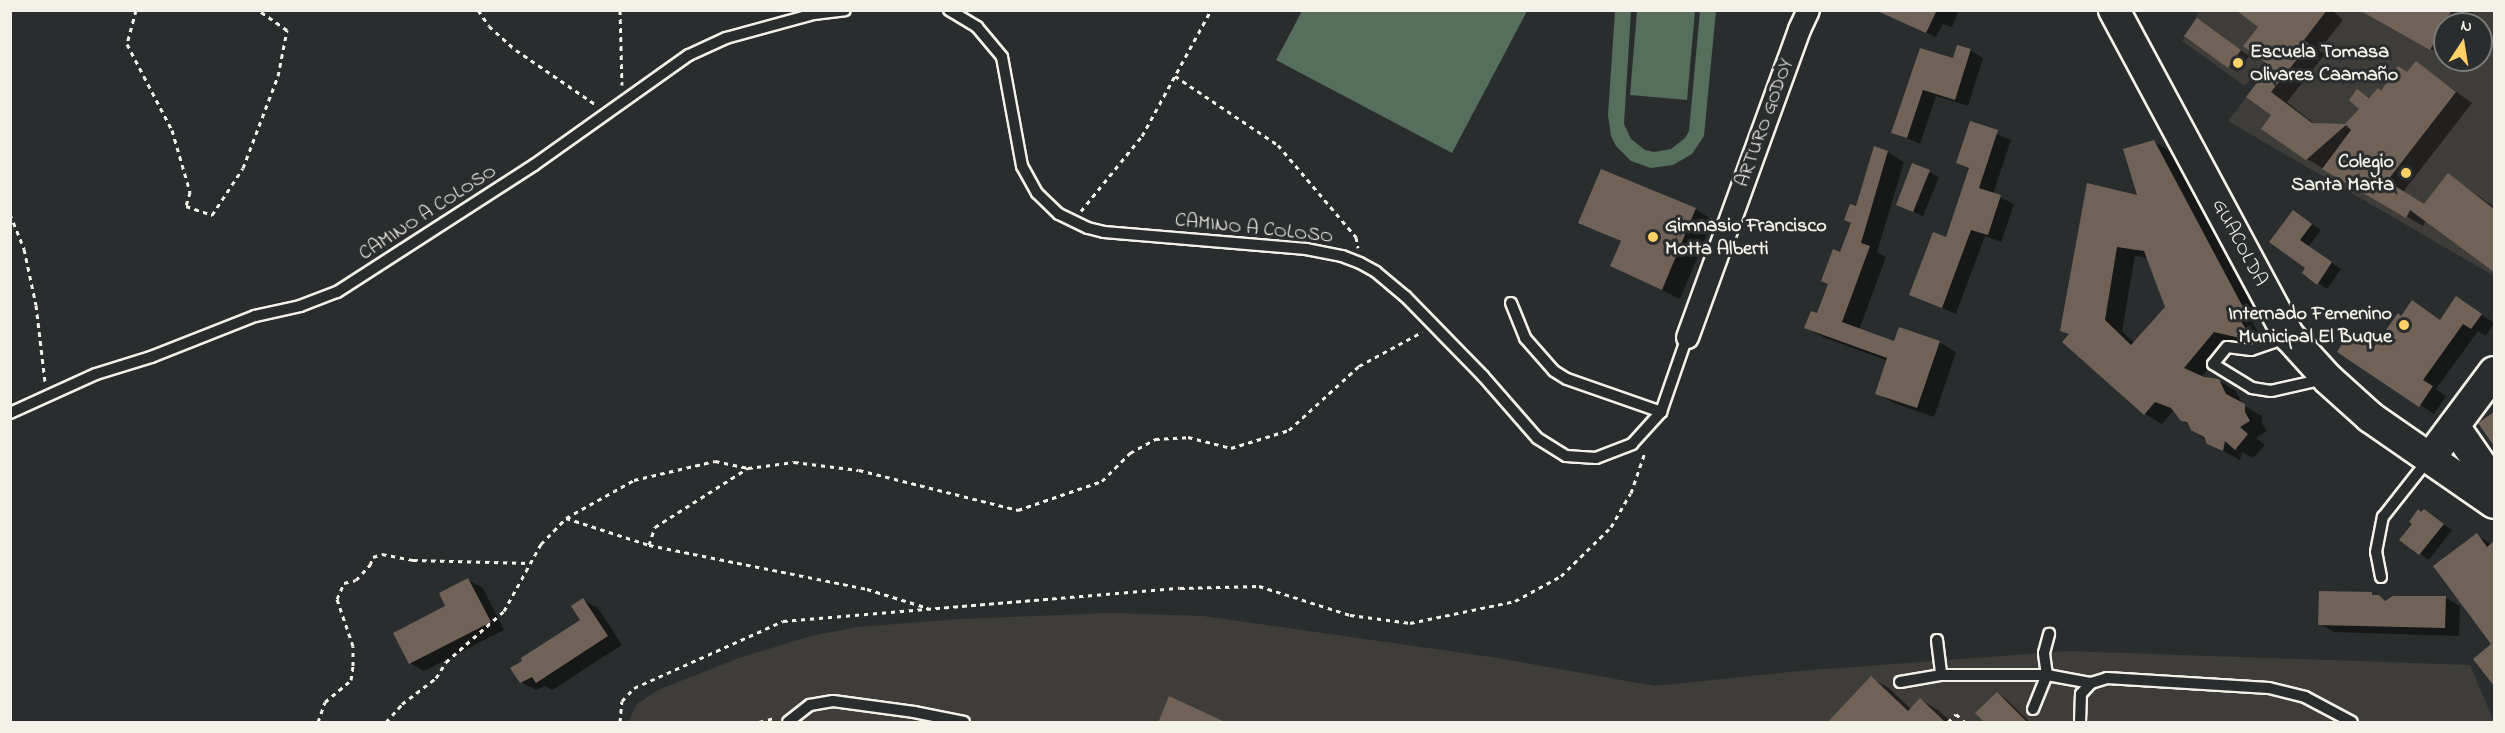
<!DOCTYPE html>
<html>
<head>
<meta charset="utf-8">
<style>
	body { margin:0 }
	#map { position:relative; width:2505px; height:733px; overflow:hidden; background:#2a2d2e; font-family:"Indie Flower",sans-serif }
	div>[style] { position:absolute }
	.built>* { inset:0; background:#3f3d3a }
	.green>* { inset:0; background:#566e5c }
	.shadow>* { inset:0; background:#0007 }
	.building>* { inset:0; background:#716257 }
	.path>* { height:3px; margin-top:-1.5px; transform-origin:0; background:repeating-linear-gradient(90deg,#f4f1e8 0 4.5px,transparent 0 9px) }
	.roads { filter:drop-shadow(2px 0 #f4f1e8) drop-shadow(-2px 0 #f4f1e8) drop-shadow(0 2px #f4f1e8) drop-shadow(0 -2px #f4f1e8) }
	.lane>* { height:10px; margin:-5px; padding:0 5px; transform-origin:5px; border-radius:5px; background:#2a2d2e }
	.street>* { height:21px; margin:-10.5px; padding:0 10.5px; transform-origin:10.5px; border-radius:10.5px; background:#2a2d2e }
	.secondary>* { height:30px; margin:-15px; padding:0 15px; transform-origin:15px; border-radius:15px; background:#2a2d2e }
	.dots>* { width:16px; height:16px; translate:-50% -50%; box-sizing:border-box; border:3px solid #2a2d2e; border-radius:50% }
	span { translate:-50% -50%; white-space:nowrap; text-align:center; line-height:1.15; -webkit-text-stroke:6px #2a2d2e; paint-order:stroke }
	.poi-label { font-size:20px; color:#f4f1e8; font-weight:700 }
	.left { translate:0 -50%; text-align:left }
	.right { translate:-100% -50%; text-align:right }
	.street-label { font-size:20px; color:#f4f1e8 }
	.frame { position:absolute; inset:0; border:12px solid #f4f1e8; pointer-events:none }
	.north { position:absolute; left:2433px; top:12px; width:60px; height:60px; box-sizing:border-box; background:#2a2d2e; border:2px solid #7b7b78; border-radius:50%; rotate:12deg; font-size:16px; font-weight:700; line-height:24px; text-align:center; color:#f4f1e8 }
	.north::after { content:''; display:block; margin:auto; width:21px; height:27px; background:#ffd166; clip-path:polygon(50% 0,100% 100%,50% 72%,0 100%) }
</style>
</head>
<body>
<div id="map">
	<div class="built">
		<i style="clip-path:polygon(2198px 11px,2304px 11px,2245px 86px,2182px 41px,2199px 12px)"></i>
		<i style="clip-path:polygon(evenodd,2313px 11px,2494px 11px,2494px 276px,2228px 121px,2313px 11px,2445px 24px,2481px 24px,2481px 60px,2445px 60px,2445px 24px)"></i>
		<i style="clip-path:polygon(1112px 613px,1203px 616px,1498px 658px,1655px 686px,1800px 671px,2067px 651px,2470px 665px,2494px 722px,628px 722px,637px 704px,658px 690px,739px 658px,811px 636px,858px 627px,958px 619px)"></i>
	</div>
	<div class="green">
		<i style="clip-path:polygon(1302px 11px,1302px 10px,1527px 11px,1452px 153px,1276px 60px)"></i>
		<i style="clip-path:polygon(1615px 11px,1631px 11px,1624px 124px,1631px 139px,1645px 150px,1654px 152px,1671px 149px,1685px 138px,1689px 131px,1700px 11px,1716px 11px,1704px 136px,1692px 154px,1673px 165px,1651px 168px,1631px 161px,1616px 146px,1611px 136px,1608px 115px)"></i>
		<i style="clip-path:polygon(1637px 11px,1695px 11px,1687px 100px,1630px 95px)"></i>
	</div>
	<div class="shadow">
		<i style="clip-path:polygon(1876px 10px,1959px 10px,1952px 27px,1943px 24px,1936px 37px)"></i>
		<i style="clip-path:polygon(2239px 10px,2332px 10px,2343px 20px,2319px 50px,2325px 54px,2287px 102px,2316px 125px,2346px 126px,2361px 108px,2358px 91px,2371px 98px,2408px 73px,2416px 63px,2472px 103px,2403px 192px,2425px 206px,2449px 175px,2494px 207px,2494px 269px,2426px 220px,2423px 226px,2307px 159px,2263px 128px,2273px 114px,2248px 97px,2272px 66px,2260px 26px)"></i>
		<i style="clip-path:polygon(2361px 10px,2474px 10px,2467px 24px,2445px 24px,2445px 57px)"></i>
		<i style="clip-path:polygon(2198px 20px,2249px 56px,2238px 72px,2228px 66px)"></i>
		<i style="clip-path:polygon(1920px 50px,1954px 60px,1970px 50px,1983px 58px,1968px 106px,1936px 96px,1920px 144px,1893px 132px)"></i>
		<i style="clip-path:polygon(1971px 123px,2011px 140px,1993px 194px,2014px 204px,2001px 242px,1985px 236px,1956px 314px,1911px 294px,1947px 239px,1970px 170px,1958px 163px)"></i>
		<i style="clip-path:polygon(evenodd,2154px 142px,2171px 152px,2260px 319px,2253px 323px,2268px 350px,2232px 341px,2201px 377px,2219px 381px,2236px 391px,2243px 405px,2262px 416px,2262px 423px,2267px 431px,2256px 438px,2265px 445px,2253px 458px,2242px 452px,2240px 460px,2208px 443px,2173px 411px,2162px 424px,2145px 414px,2070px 335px,2062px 330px,2139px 197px,2154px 142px,2135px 256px,2149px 258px,2166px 307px,2135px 344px,2122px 331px,2135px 256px)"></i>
		<i style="clip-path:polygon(1888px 152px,1904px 162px,1877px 252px,1886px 257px,1859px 330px,1894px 343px,1939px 342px,1956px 352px,1934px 417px,1894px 403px,1877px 393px,1888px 361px,1823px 337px,1806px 328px,1818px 315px,1857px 208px)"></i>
		<i style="clip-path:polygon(1929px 172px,1939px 177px,1923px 216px,1898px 205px)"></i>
		<i style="clip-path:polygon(1695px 209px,1713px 220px,1680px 299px,1612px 265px,1622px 242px,1580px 222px)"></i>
		<i style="clip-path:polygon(2293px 212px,2321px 230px,2309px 246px,2341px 269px,2327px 289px,2318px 283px,2307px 268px,2271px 242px)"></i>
		<i style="clip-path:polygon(2412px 302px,2442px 321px,2470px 307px,2494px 323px,2486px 336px,2478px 331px,2436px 389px,2446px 396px,2434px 414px,2339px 351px,2375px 348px)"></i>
		<i style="clip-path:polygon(2424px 511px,2452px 530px,2429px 560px,2401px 540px)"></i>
		<i style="clip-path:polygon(2477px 535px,2492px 545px,2494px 543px,2494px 636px)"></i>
		<i style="clip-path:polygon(468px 580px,483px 588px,504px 630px,424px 671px,410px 663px)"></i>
		<i style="clip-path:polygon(2320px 592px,2372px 594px,2387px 602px,2446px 598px,2460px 606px,2459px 636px,2334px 632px,2320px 624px)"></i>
		<i style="clip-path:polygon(583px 600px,598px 608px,622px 645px,552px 690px,545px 686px,536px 690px,521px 682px,582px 620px)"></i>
		<i style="clip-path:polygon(2494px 643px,2494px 684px,2475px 659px)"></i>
		<i style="clip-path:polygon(1871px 678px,1889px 688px,1911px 709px,1921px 700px,1938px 710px,1951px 722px,1830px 722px)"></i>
		<i style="clip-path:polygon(1997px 693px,2006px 699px,2030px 722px,1987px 722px)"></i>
	</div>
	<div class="building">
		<i style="clip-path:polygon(1875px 10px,1937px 10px,1926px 33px)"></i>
		<i style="clip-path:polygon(2236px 10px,2327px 10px,2304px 40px,2309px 44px,2271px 92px,2312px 123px,2345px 124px,2359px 109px,2349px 100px,2357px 89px,2369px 98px,2378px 88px,2381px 91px,2398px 66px,2407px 72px,2416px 61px,2456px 92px,2387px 181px,2424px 204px,2448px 173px,2494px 209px,2494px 272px,2410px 210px,2406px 218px,2322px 169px,2351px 130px,2346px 125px,2306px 160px,2261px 129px,2271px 115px,2246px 97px,2270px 66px,2243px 46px,2258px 27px)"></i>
		<i style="clip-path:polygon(2359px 10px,2452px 10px,2430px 50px)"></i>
		<i style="clip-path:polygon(2197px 18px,2241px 50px,2228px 68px,2184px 36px)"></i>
		<i style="clip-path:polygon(1957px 45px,1971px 49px,1955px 100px,1923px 90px,1907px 138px,1891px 133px,1920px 48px,1953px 58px)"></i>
		<i style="clip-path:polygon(1970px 121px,1998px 130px,1979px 188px,2001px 195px,1988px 235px,1971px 230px,1942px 308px,1909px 295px,1933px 232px,1946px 237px,1969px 168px,1956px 163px)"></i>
		<i style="clip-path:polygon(evenodd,2154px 140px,2244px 309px,2236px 313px,2253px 341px,2214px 332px,2184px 368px,2204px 377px,2219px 379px,2226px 394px,2245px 404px,2245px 412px,2250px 421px,2240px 427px,2248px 434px,2235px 450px,2225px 441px,2223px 451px,2207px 444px,2204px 437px,2191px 430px,2187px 422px,2181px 421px,2171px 408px,2155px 402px,2144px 415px,2062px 342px,2069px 334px,2060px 331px,2087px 183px,2137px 195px,2123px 149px,2154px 140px,2117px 247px,2144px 251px,2165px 307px,2131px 345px,2105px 320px,2117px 247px)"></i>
		<i style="clip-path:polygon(1874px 146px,1888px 151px,1861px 243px,1870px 246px,1842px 322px,1894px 341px,1899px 327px,1940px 341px,1917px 408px,1875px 394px,1887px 358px,1804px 328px,1811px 311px,1817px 313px,1828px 284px,1821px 281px,1833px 249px,1840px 252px,1851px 223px,1844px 220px,1850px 204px,1856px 206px)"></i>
		<i style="clip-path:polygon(1912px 163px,1930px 170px,1913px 212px,1896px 205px)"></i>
		<i style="clip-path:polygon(1601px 169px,1696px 208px,1662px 290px,1610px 266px,1621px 241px,1578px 223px)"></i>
		<i style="clip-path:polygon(2293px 210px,2312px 224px,2300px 240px,2332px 262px,2317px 285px,2302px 273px,2305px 268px,2269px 242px)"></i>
		<i style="clip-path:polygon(2456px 296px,2482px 314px,2471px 329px,2463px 324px,2423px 380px,2433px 386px,2419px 407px,2337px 352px,2350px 331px,2374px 347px,2398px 313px,2401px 316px,2412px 300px,2440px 320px)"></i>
		<i style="clip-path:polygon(2494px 412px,2494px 446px,2478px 423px)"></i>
		<i style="clip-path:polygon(2418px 509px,2421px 512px,2424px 509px,2444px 524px,2419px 555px,2399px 540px,2412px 524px,2409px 522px)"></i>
		<i style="clip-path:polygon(2477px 533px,2487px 547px,2494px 541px,2494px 686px,2473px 659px,2491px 644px,2433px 566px)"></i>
		<i style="clip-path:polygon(468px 578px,491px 622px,409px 664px,393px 633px,445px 606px,439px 593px)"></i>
		<i style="clip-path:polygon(2319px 591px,2372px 592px,2372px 595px,2379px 595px,2385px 601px,2393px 596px,2446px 596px,2445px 628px,2318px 625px)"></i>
		<i style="clip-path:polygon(583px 598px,608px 636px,536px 683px,532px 677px,520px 683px,510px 668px,522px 661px,521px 658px,580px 620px,571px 606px)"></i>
		<i style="clip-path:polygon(1871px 676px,1908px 711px,1920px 698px,1946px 723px,1827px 723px)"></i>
		<i style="clip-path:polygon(1997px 692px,2028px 723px,1985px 723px,1975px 713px)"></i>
		<i style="clip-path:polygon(1169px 696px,1227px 723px,1158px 723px)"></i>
	</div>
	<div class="path">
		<i style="left:136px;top:10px;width:35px;rotate:105deg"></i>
		<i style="left:127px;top:44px;width:97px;rotate:62.4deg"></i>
		<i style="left:172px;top:130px;width:65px;rotate:73.8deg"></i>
		<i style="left:190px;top:192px;width:15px;rotate:106deg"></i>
		<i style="left:186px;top:206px;width:28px;rotate:19deg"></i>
		<i style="left:212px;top:215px;width:56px;rotate:-56.6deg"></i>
		<i style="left:243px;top:168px;width:98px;rotate:-69.2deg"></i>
		<i style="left:278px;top:76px;width:47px;rotate:-78.9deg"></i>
		<i style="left:287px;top:30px;width:35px;rotate:-145deg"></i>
		<i style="left:478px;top:10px;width:19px;rotate:55deg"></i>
		<i style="left:489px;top:26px;width:36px;rotate:42deg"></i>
		<i style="left:516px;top:50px;width:96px;rotate:34.4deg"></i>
		<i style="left:620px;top:10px;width:75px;rotate:88.5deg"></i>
		<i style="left:1175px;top:76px;width:124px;rotate:33.8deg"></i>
		<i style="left:1278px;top:145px;width:121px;rotate:49.7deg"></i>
		<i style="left:1356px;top:237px;width:11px;rotate:80deg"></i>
		<i style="left:1081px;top:211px;width:97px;rotate:-50.9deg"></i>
		<i style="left:1142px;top:136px;width:144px;rotate:-61.3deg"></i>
		<i style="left:10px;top:214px;width:38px;rotate:68deg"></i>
		<i style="left:24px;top:249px;width:57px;rotate:77.9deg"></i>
		<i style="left:36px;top:305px;width:78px;rotate:83.3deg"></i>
		<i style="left:566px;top:518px;width:87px;rotate:18deg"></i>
		<i style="left:649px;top:545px;width:222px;rotate:11.4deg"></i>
		<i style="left:867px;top:589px;width:64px;rotate:17.3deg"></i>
		<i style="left:649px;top:545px;width:19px;rotate:-72deg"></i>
		<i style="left:655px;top:527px;width:110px;rotate:-32.4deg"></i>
		<i style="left:748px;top:468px;width:46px;rotate:-7.4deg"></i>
		<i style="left:794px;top:462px;width:65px;rotate:7deg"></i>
		<i style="left:859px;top:470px;width:164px;rotate:14.1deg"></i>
		<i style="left:1018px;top:510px;width:89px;rotate:-19deg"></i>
		<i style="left:1102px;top:481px;width:40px;rotate:-45deg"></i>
		<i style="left:1130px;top:453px;width:29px;rotate:-29deg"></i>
		<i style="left:1155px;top:439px;width:33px;rotate:-3deg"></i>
		<i style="left:1188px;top:437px;width:44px;rotate:14.3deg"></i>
		<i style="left:1231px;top:448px;width:61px;rotate:-17.2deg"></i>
		<i style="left:1289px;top:430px;width:95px;rotate:-42.4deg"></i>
		<i style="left:1359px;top:366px;width:72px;rotate:-28.4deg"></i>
		<i style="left:318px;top:722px;width:21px;rotate:-71deg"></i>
		<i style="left:325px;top:702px;width:34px;rotate:-40deg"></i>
		<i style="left:351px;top:680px;width:14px;rotate:-82deg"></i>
		<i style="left:353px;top:666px;width:20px;rotate:-90deg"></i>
		<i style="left:353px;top:646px;width:50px;rotate:-108.8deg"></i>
		<i style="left:337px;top:599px;width:17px;rotate:-66deg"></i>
		<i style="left:344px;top:583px;width:12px;rotate:-14deg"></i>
		<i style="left:356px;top:580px;width:21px;rotate:-47deg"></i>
		<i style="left:370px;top:565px;width:9px;rotate:-69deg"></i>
		<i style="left:373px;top:557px;width:9px;rotate:-18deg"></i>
		<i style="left:382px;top:554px;width:32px;rotate:11deg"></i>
		<i style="left:413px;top:560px;width:117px;rotate:1.5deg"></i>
		<i style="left:386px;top:722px;width:24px;rotate:-48deg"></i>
		<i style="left:402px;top:704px;width:43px;rotate:-37.4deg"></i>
		<i style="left:436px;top:678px;width:19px;rotate:-58deg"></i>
		<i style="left:446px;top:662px;width:77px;rotate:-41.3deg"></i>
		<i style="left:504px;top:611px;width:77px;rotate:-61.1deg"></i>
		<i style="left:541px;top:544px;width:36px;rotate:-46deg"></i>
		<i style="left:566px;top:518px;width:78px;rotate:-29.2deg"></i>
		<i style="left:634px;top:480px;width:83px;rotate:-13.2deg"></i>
		<i style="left:715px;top:461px;width:34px;rotate:12deg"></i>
		<i style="left:620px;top:722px;width:21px;rotate:-85deg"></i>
		<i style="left:622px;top:701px;width:18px;rotate:-47deg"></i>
		<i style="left:634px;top:688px;width:163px;rotate:-24.2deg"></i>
		<i style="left:783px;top:621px;width:398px;rotate:-4.8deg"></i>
		<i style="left:1180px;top:588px;width:79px;rotate:-1.5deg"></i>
		<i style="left:1259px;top:586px;width:96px;rotate:17.7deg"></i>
		<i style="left:1350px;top:615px;width:61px;rotate:7.6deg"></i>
		<i style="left:1410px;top:623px;width:107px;rotate:-11.8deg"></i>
		<i style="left:1515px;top:601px;width:52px;rotate:-28.5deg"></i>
		<i style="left:1561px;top:576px;width:70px;rotate:-44.4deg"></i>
		<i style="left:1611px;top:527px;width:39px;rotate:-60deg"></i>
		<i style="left:1631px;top:493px;width:43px;rotate:-71.1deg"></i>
		<i style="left:759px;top:722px;width:16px;rotate:-15deg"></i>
		<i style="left:1948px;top:722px;width:11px;rotate:-45deg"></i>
		<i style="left:1956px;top:714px;width:12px;rotate:42deg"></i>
	</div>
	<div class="roads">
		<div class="lane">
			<i style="left:949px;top:10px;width:33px;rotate:31deg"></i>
			<i style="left:977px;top:27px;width:39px;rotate:50deg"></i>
			<i style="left:1002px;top:57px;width:111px;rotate:79.6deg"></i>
			<i style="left:1022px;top:166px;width:31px;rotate:61deg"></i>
			<i style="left:1037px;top:193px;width:30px;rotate:44deg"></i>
			<i style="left:1059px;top:214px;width:32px;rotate:26deg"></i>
			<i style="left:1088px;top:228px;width:16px;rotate:14deg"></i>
			<i style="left:1104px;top:232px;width:203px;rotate:4.8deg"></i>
			<i style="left:1306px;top:249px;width:37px;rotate:11deg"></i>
			<i style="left:1342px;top:256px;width:19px;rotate:21deg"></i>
			<i style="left:1360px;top:263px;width:18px;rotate:29deg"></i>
			<i style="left:1376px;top:272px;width:38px;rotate:40deg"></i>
			<i style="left:1405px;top:296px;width:112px;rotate:45.7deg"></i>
			<i style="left:1483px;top:376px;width:82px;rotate:48.9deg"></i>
			<i style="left:1537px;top:438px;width:34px;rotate:32deg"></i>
			<i style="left:1566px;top:456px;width:30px;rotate:4deg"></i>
			<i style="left:1596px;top:458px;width:39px;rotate:-21deg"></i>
			<i style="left:1632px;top:444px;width:43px;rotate:-47.8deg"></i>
			<i style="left:1661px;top:412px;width:79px;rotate:-70.9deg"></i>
			<i style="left:1511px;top:303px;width:38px;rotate:68deg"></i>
			<i style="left:1525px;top:338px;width:44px;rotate:48.7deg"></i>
			<i style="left:1554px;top:371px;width:15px;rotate:32deg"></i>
			<i style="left:1567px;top:379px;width:100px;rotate:19.3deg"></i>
			<i style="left:2286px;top:338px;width:37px;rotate:161deg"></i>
			<i style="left:2251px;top:350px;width:24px;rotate:-173deg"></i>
			<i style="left:2227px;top:347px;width:22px;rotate:129deg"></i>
			<i style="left:2213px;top:364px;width:46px;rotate:31.6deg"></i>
			<i style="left:2252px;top:388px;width:19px;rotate:9deg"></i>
			<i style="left:2271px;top:391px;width:54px;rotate:-12.8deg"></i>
			<i style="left:10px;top:413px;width:94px;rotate:-24.4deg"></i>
			<i style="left:96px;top:374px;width:58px;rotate:-17.2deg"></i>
			<i style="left:151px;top:357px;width:112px;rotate:-21.5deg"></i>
			<i style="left:255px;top:316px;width:46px;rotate:-12.5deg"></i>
			<i style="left:300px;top:306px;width:40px;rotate:-21deg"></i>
			<i style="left:337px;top:292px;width:234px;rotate:-32.8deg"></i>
			<i style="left:534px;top:165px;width:190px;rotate:-35.4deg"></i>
			<i style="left:689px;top:55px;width:41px;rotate:-24.7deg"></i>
			<i style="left:726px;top:38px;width:91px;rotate:-15.3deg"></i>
			<i style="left:814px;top:14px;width:31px;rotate:-7deg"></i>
			<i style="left:2381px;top:577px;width:25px;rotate:-101deg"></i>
			<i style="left:2376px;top:552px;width:36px;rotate:-79deg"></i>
			<i style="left:2383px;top:517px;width:73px;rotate:-51.7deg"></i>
			<i style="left:1937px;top:640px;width:35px;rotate:83deg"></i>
			<i style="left:1900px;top:682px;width:42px;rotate:-9.7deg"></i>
			<i style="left:1941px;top:675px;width:106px"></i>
			<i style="left:2047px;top:675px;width:45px;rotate:10.3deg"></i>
			<i style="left:2033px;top:709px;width:37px;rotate:-68deg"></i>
			<i style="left:2047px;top:675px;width:22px;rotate:-98deg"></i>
			<i style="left:2044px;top:653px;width:20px;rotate:-75deg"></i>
			<i style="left:788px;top:722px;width:28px;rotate:-38deg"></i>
			<i style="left:810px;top:705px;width:23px;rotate:-10deg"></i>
			<i style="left:833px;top:701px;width:82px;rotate:7.7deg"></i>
			<i style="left:914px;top:712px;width:51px;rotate:11.3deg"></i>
			<i style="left:2080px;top:722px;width:28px;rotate:-88deg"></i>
			<i style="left:2081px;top:694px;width:15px;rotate:-48deg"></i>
			<i style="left:2091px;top:683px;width:17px;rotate:-17deg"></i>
			<i style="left:2107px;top:678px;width:162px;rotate:3.5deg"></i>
			<i style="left:2269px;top:688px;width:37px;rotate:14deg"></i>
			<i style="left:2305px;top:697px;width:53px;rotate:28deg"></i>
		</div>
		<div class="street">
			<i style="left:1687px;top:337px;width:328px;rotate:-70deg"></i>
			<i style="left:1799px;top:29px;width:21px;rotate:-65deg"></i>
		</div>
		<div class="secondary">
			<i style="left:2114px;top:10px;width:370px;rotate:61.8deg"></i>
			<i style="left:2289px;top:336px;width:58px;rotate:47.8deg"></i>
			<i style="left:2328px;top:379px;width:57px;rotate:42.1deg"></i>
			<i style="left:2370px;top:417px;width:151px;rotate:34.7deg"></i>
			<i style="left:2454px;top:426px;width:70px;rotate:55.4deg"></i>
			<i style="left:2430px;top:458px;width:107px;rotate:-53.3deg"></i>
		</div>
	</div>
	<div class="dots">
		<i style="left:2238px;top:63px;background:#ffd166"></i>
		<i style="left:2406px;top:173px;background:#ffd166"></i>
		<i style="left:1653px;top:237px;background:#ffd166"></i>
		<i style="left:2404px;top:325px;background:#ffd166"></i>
	</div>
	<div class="poi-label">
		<span class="left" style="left:2250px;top:64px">Escuela Tomasa<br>Olivares Caamaño</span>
		<span class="right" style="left:2394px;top:174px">Colegio<br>Santa Marta</span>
		<span class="left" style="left:1665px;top:238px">Gimnasio Francisco<br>Motta Alberti</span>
		<span class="right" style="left:2392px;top:326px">Internado Femenino<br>Municipal El Buque</span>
	</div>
	<div class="street-label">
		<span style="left:1765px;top:123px;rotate:-70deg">ARTURO GODOY</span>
		<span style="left:428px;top:213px;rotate:-33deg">CAMINO A COLOSO</span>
		<span style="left:1254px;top:229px;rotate:6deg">CAMINO A COLOSO</span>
		<span style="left:2239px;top:243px;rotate:62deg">GUACOLDA</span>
	</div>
	<div class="frame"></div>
	<div class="north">N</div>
</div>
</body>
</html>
